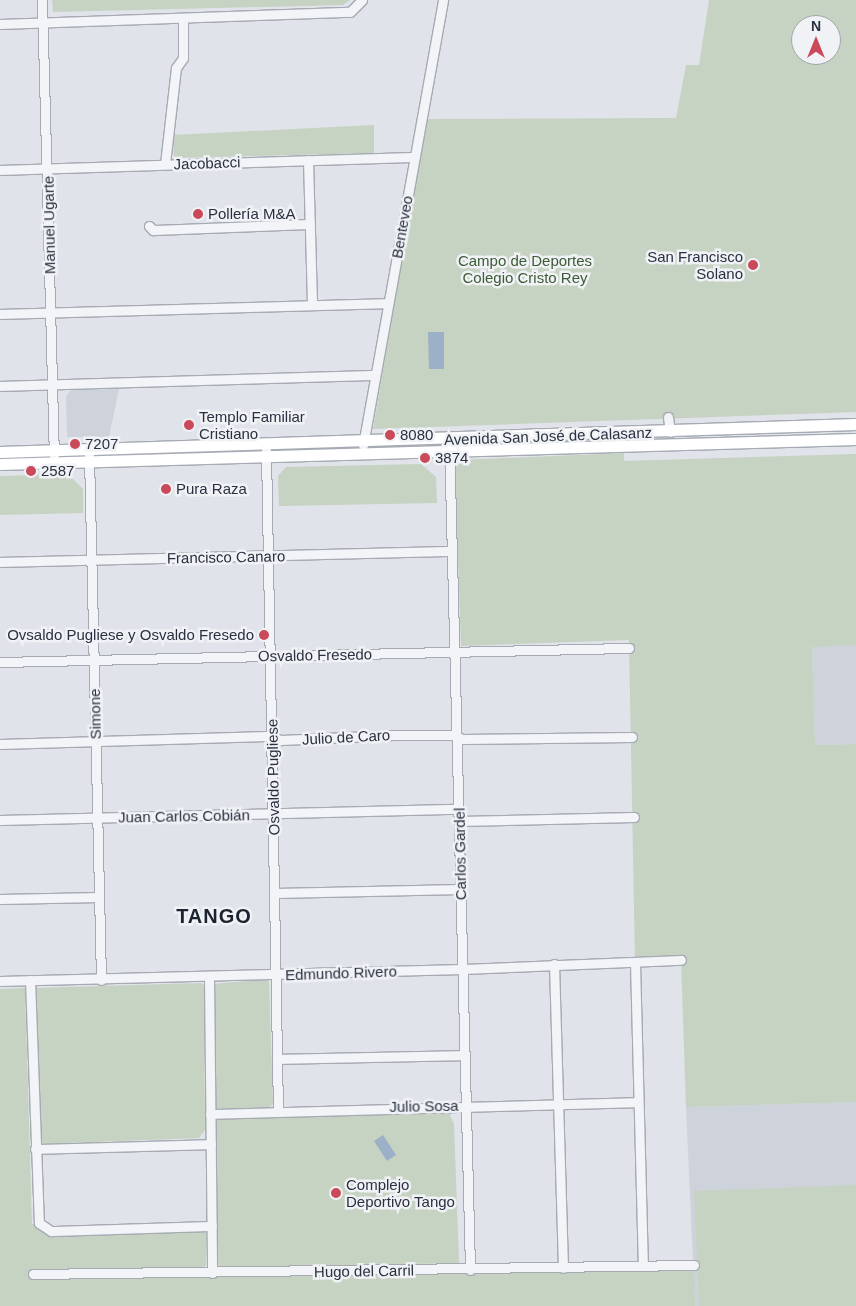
<!DOCTYPE html>
<html>
<head>
<meta charset="utf-8">
<style>
	body { margin:0 }
	#map { position:relative; width:856px; height:1306px; overflow:hidden; background:#e0e3e9; font-family:Helvetica,sans-serif }
	div>[style] { position:absolute }
	.built>* { inset:0; background:#ced2db }
	.green>* { inset:0; background:#c6d2c2 }
	.water>* { inset:0; background:#9cb0c8 }
	.roads { filter:drop-shadow(1px 0 #a5aab3) drop-shadow(-1px 0 #a5aab3) drop-shadow(0 1px #a5aab3) drop-shadow(0 -1px #a5aab3) }
	.minor>* { height:9px; margin:-4.5px; padding:0 4.5px; transform-origin:4.5px; border-radius:4.5px; background:#f3f4f7 }
	.major>* { height:11px; margin:-5.5px; padding:0 5.5px; transform-origin:5.5px; border-radius:5.5px; background:#fff }
	.dots>* { width:14px; height:14px; translate:-50% -50%; box-sizing:border-box; border:2px solid #f0f2f6; border-radius:50% }
	span { translate:-50% -50%; white-space:nowrap; text-align:center; line-height:1.15; -webkit-text-stroke:5px #f0f2f6; paint-order:stroke }
	.street-label { font-size:15px; color:#293140 }
	.poi-label { font-size:15px; color:#293140 }
	.left { translate:0 -50%; text-align:left }
	.right { translate:-100% -50%; text-align:right }
	.park-label { font-size:15px; color:#3d5b37 }
	.district-label { font-size:20px; color:#1b2230; font-weight:700; letter-spacing:1px }
	.north { position:absolute; left:791px; top:15px; width:50px; height:50px; box-sizing:border-box; background:#f0f2f6; border:1px solid #a0a5ad; border-radius:50%; rotate:0deg; font-size:14px; font-weight:700; line-height:20px; text-align:center; color:#293140 }
	.north::after { content:''; display:block; margin:auto; width:18px; height:22px; background:#ca495a; clip-path:polygon(50% 0,100% 100%,50% 72%,0 100%) }
</style>
</head>
<body>
<div id="map">
	<div class="built">
		<i style="clip-path:polygon(119px 389px,109px 437px,67px 437px,66px 396px,71px 390px)"></i>
		<i style="clip-path:polygon(856px 645px,856px 744px,815px 745px,812px 646px)"></i>
		<i style="clip-path:polygon(856px 1102px,856px 1306px,695px 1306px,686px 1107px)"></i>
	</div>
	<div class="green">
		<i style="clip-path:polygon(52px 0,350px 0,343px 5px,53px 12px)"></i>
		<i style="clip-path:polygon(evenodd,709px 0,856px 0,856px 412px,373px 429px,426px 119px,676px 118px,686px 65px,699px 65px,709px 0,801px 25px,831px 25px,831px 55px,801px 55px,801px 25px)"></i>
		<i style="clip-path:polygon(374px 125px,374px 153px,174px 158px,173px 135px)"></i>
		<i style="clip-path:polygon(624px 453px,624px 461px,856px 454px,856px 645px,812px 647px,815px 745px,856px 744px,856px 1102px,686px 1107px,681px 960px,635px 963px,629px 640px,461px 646px,455px 471px,458px 460px)"></i>
		<i style="clip-path:polygon(421px 464px,436px 477px,437px 503px,279px 506px,278px 476px,286px 467px)"></i>
		<i style="clip-path:polygon(68px 474px,83px 489px,83px 513px,0 515px,0 476px)"></i>
		<i style="clip-path:polygon(269px 979px,273px 1104px,269px 1108px,215px 1109px,213px 984px)"></i>
		<i style="clip-path:polygon(201px 983px,204px 985px,205px 1130px,199px 1138px,41px 1144px,34px 988px)"></i>
		<i style="clip-path:polygon(25px 988px,32px 1224px,38px 1224px,47px 1233px,203px 1230px,206px 1232px,206px 1265px,202px 1269px,34px 1271px,694px 1265px,695px 1306px,0 1306px,0 989px)"></i>
		<i style="clip-path:polygon(449px 1113px,454px 1124px,459px 1263px,220px 1268px,217px 1263px,215px 1122px,219px 1118px)"></i>
		<i style="clip-path:polygon(856px 1185px,856px 1306px,699px 1306px,694px 1191px)"></i>
	</div>
	<div class="water">
		<i style="clip-path:polygon(428px 332px,444px 332px,444px 369px,429px 369px)"></i>
		<i style="clip-path:polygon(383px 1135px,396px 1155px,387px 1161px,374px 1141px)"></i>
	</div>
	<div class="roads">
		<div class="minor">
			<i style="left:42px;top:0;width:455px;rotate:88.5deg"></i>
			<i style="left:0;top:24px;width:350px;rotate:-2deg"></i>
			<i style="left:350px;top:12px;width:17px;rotate:-45deg"></i>
			<i style="left:308px;top:160px;width:145px;rotate:88.4deg"></i>
			<i style="left:165px;top:164px;width:97px;rotate:-83.5deg"></i>
			<i style="left:176px;top:68px;width:12px;rotate:-55deg"></i>
			<i style="left:183px;top:58px;width:40px;rotate:-90deg"></i>
			<i style="left:0;top:170px;width:415px;rotate:-1.8deg"></i>
			<i style="left:149px;top:226px;width:6px;rotate:45deg"></i>
			<i style="left:153px;top:230px;width:157px;rotate:-2.2deg"></i>
			<i style="left:0;top:314px;width:388px;rotate:-1.6deg"></i>
			<i style="left:0;top:386px;width:375px;rotate:-1.7deg"></i>
			<i style="left:668px;top:417px;width:15px;rotate:82deg"></i>
			<i style="left:449px;top:439px;width:831px;rotate:88.55deg"></i>
			<i style="left:363px;top:445px;width:452px;rotate:-79.8deg"></i>
			<i style="left:266px;top:451px;width:660px;rotate:88.96deg"></i>
			<i style="left:89px;top:455px;width:525px;rotate:88.69deg"></i>
			<i style="left:0;top:562px;width:452px;rotate:-1.4deg"></i>
			<i style="left:0;top:662px;width:629px;rotate:-1.28deg"></i>
			<i style="left:0;top:744px;width:267px;rotate:-1.7deg"></i>
			<i style="left:267px;top:736px;width:15px;rotate:16deg"></i>
			<i style="left:281px;top:740px;width:112px;rotate:-2.6deg"></i>
			<i style="left:393px;top:735px;width:59px"></i>
			<i style="left:452px;top:735px;width:12px;rotate:20deg"></i>
			<i style="left:463px;top:739px;width:169px;rotate:-0.7deg"></i>
			<i style="left:0;top:820px;width:458px;rotate:-1.4deg"></i>
			<i style="left:459px;top:821px;width:175px;rotate:-1.3deg"></i>
			<i style="left:275px;top:893px;width:186px;rotate:-1.2deg"></i>
			<i style="left:0;top:899px;width:99px;rotate:-1.2deg"></i>
			<i style="left:635px;top:963px;width:303px;rotate:88.5deg"></i>
			<i style="left:554px;top:964px;width:304px;rotate:88.3deg"></i>
			<i style="left:209px;top:977px;width:296px;rotate:89.4deg"></i>
			<i style="left:30px;top:980px;width:243px;rotate:87.9deg"></i>
			<i style="left:39px;top:1223px;width:14px;rotate:34deg"></i>
			<i style="left:51px;top:1231px;width:161px;rotate:-1.8deg"></i>
			<i style="left:0;top:981px;width:463px;rotate:-1.5deg"></i>
			<i style="left:463px;top:969px;width:218px;rotate:-2.4deg"></i>
			<i style="left:277px;top:1059px;width:188px;rotate:-1.2deg"></i>
			<i style="left:210px;top:1114px;width:428px;rotate:-1.6deg"></i>
			<i style="left:35px;top:1149px;width:176px;rotate:-1.6deg"></i>
			<i style="left:33px;top:1274px;width:661px;rotate:-0.78deg"></i>
		</div>
		<div class="major">
			<i style="left:0;top:452px;width:856px;rotate:-1.87deg"></i>
			<i style="left:0;top:464px;width:856px;rotate:-1.67deg"></i>
		</div>
	</div>
	<div class="dots">
		<i style="left:198px;top:214px;background:#ca495a"></i>
		<i style="left:753px;top:265px;background:#ca495a"></i>
		<i style="left:189px;top:425px;background:#ca495a"></i>
		<i style="left:390px;top:435px;background:#ca495a"></i>
		<i style="left:75px;top:444px;background:#ca495a"></i>
		<i style="left:425px;top:458px;background:#ca495a"></i>
		<i style="left:31px;top:471px;background:#ca495a"></i>
		<i style="left:166px;top:489px;background:#ca495a"></i>
		<i style="left:264px;top:635px;background:#ca495a"></i>
		<i style="left:336px;top:1193px;background:#ca495a"></i>
	</div>
	<div class="street-label">
		<span style="left:207px;top:163px;rotate:-2deg">Jacobacci</span>
		<span style="left:49px;top:225px;rotate:-91deg">Manuel Ugarte</span>
		<span style="left:402px;top:227px;rotate:-80deg">Benteveo</span>
		<span style="left:548px;top:436px;rotate:-2deg">Avenida San José de Calasanz</span>
		<span style="left:226px;top:557px;rotate:-1deg">Francisco Canaro</span>
		<span style="left:315px;top:655px;rotate:-1deg">Osvaldo Fresedo</span>
		<span style="left:95px;top:714px;rotate:-91deg">Simone</span>
		<span style="left:346px;top:737px;rotate:-3deg">Julio de Caro</span>
		<span style="left:273px;top:777px;rotate:-91deg">Osvaldo Pugliese</span>
		<span style="left:184px;top:816px;rotate:-1deg">Juan Carlos Cobián</span>
		<span style="left:460px;top:854px;rotate:-91deg">Carlos Gardel</span>
		<span style="left:341px;top:973px;rotate:-2deg">Edmundo Rivero</span>
		<span style="left:424px;top:1106px;rotate:-1deg">Julio Sosa</span>
		<span style="left:364px;top:1271px;rotate:-1deg">Hugo del Carril</span>
	</div>
	<div class="poi-label">
		<span class="left" style="left:208px;top:214px">Pollería M&amp;A</span>
		<span class="right" style="left:743px;top:265px">San Francisco<br>Solano</span>
		<span class="left" style="left:199px;top:425px">Templo Familiar<br>Cristiano</span>
		<span class="left" style="left:400px;top:435px">8080</span>
		<span class="left" style="left:85px;top:444px">7207</span>
		<span class="left" style="left:435px;top:458px">3874</span>
		<span class="left" style="left:41px;top:471px">2587</span>
		<span class="left" style="left:176px;top:489px">Pura Raza</span>
		<span class="right" style="left:254px;top:635px">Ovsaldo Pugliese y Osvaldo Fresedo</span>
		<span class="left" style="left:346px;top:1193px">Complejo<br>Deportivo Tango</span>
	</div>
	<div class="park-label">
		<span style="left:525px;top:269px">Campo de Deportes<br>Colegio Cristo Rey</span>
	</div>
	<div class="district-label">
		<span style="left:214px;top:916px">TANGO</span>
	</div>
	<div class="north">N</div>
</div>
</body>
</html>
